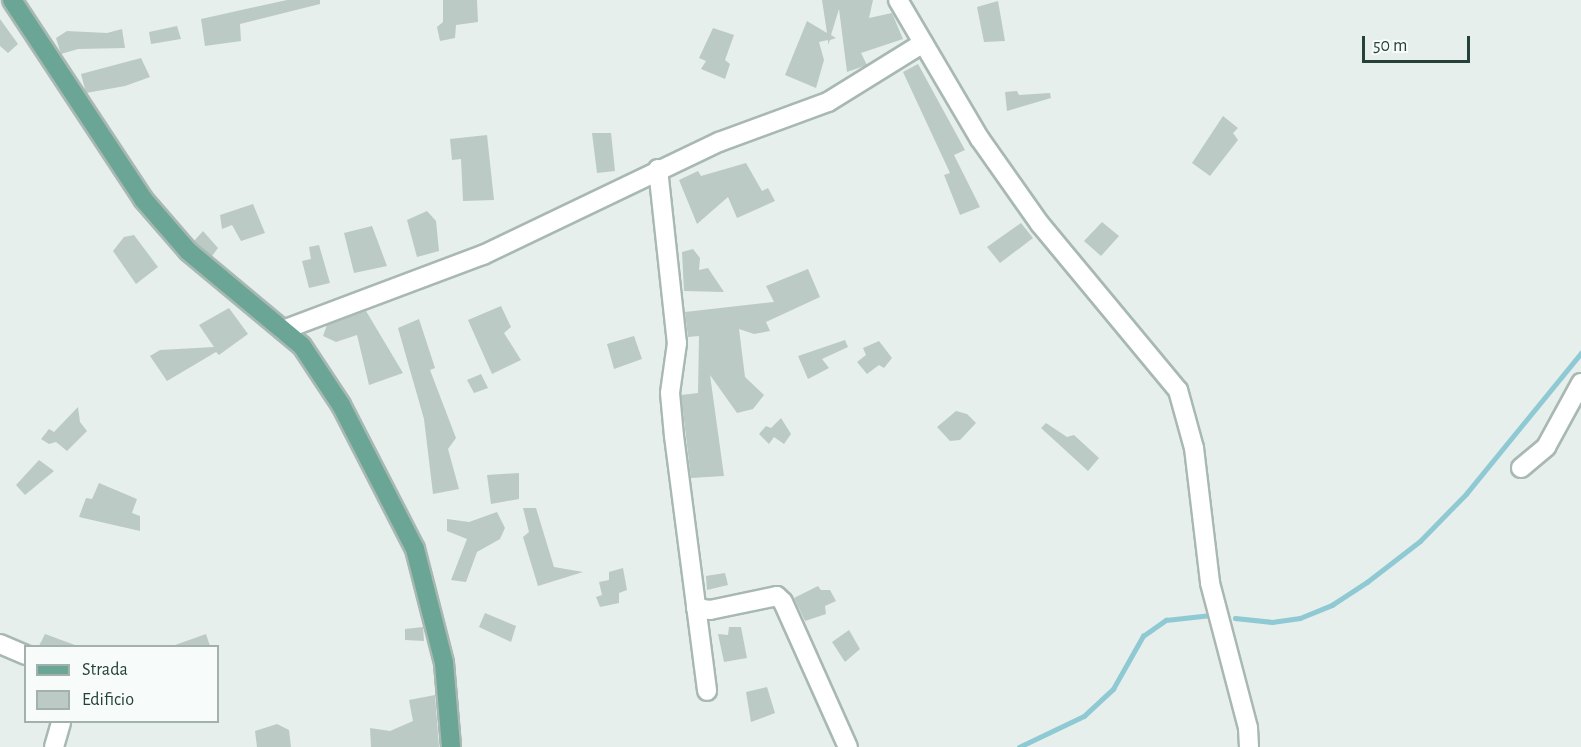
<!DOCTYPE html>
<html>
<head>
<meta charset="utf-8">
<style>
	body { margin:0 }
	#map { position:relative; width:1581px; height:747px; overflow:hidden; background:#e6efeb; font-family:"Alegreya Sans",sans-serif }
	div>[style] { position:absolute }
	.stream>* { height:4.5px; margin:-2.25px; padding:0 2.25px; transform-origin:2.25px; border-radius:2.25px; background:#8ec9d4 }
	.building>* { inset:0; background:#bbcac4 }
	.roads { filter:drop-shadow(2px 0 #a8b8b2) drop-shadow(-2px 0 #a8b8b2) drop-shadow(0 2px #a8b8b2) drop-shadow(0 -2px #a8b8b2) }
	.minor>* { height:18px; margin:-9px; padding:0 9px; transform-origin:9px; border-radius:9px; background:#fff }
	.major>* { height:18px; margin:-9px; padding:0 9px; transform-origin:9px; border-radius:9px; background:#6aa596 }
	span { translate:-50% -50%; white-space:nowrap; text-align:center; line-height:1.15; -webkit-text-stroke:4.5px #f7fbf9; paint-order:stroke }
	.legend { position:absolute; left:24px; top:645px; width:195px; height:78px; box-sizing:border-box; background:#f7fbf9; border:2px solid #a3b1ad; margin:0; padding:8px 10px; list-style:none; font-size:18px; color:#24423a }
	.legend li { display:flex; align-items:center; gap:12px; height:30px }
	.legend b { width:30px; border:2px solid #a3b1ad }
	.scale { position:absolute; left:1362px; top:36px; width:108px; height:27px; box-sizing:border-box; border:3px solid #24423a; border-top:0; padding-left:8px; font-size:18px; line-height:21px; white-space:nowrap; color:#24423a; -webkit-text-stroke:4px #f7fbf9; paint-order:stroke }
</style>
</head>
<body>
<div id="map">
	<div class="stream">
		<i style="left:1235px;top:618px;width:37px;rotate:6deg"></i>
		<i style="left:1272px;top:622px;width:28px;rotate:-8deg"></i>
		<i style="left:1300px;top:618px;width:35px;rotate:-22deg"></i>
		<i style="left:1332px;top:605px;width:42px;rotate:-33.3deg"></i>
		<i style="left:1367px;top:582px;width:67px;rotate:-37.7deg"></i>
		<i style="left:1420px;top:541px;width:66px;rotate:-45.6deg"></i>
		<i style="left:1466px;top:494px;width:182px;rotate:-50.8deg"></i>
		<i style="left:1019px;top:747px;width:72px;rotate:-25.5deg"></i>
		<i style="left:1084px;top:716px;width:40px;rotate:-43deg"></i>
		<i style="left:1113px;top:689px;width:61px;rotate:-60.5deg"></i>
		<i style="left:1143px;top:636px;width:28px;rotate:-35deg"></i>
		<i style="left:1166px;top:620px;width:45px;rotate:-6.3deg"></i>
	</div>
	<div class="building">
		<i style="clip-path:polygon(287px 0,320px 0,320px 4px,240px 24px,241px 41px,205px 46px,201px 19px)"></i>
		<i style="clip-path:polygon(443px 0,477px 0,478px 22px,456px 25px,455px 38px,440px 41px,437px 27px,443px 22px)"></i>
		<i style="clip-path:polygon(822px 0,873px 0,869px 18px,892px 13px,903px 39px,861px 53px,867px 65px,847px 72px,839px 9px,831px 35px,836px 38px,830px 40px,828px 45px,828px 40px,819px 42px,824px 60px,816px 88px,785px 75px,807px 21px,827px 33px)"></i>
		<i style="clip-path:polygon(998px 1px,1005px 41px,984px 42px,977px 7px)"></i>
		<i style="clip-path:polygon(0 19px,18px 44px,8px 53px,0 46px)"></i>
		<i style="clip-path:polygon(177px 26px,181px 39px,151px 44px,149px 32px)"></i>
		<i style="clip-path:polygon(713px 28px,734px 35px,725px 60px,730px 64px,725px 79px,701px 69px,706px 61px,699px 58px)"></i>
		<i style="clip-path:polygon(122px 29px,125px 48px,78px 49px,61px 54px,56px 38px,67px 31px,107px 33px)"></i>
		<i style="clip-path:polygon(141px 58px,150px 77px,125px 86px,86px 93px,81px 74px)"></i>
		<i style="clip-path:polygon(918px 64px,965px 150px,954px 155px,980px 207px,960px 215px,944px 175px,950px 173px,903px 72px)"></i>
		<i style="clip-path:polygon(1017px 91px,1019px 95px,1050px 93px,1051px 98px,1007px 111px,1005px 92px)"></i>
		<i style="clip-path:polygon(1223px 116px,1238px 128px,1233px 133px,1238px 140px,1210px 176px,1192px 163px)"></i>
		<i style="clip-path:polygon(592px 133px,611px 133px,615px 171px,597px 173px)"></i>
		<i style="clip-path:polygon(487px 135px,494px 200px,463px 201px,461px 159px,452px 160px,450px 139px)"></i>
		<i style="clip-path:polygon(746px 163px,762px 191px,768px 188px,775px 201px,737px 218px,728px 197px,697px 224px,679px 180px,698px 171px,701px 176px)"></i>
		<i style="clip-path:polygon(253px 204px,265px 233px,241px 241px,232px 225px,222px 229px,220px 215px)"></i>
		<i style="clip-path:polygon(427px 211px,436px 221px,439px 251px,417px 257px,407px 220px)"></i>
		<i style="clip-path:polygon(1102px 222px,1119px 236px,1101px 256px,1084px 241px)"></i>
		<i style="clip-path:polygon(1021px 223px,1033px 238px,1000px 263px,987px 247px)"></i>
		<i style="clip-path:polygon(372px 226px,387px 266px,354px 273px,344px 233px)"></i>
		<i style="clip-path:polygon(203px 231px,218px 248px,212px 256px,194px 241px)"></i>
		<i style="clip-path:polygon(134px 235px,158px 267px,136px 284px,113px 251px,124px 237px)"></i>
		<i style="clip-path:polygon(319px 245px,330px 283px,309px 288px,302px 261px,311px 259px,309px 247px)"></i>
		<i style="clip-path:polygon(693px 249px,700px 258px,699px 270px,708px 268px,724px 292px,684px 291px,682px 252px)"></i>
		<i style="clip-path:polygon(808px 269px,820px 297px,766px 322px,770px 331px,754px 334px,739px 329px,745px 377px,764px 395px,753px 409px,737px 413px,710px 375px,724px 476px,691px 478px,681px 395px,698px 393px,699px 336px,688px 337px,685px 312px,774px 302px,766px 286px)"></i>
		<i style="clip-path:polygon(501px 306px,511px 327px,504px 333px,521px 360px,492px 374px,468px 320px)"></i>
		<i style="clip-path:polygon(229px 308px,248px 334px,219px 355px,216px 352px,167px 381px,150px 356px,160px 350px,214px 347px,199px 325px)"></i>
		<i style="clip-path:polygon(366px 311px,403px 373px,369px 385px,357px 335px,336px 342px,323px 336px,327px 325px)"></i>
		<i style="clip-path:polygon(419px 319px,435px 368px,430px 370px,456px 438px,448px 449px,459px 489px,433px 494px,424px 419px,398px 328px)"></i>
		<i style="clip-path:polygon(634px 336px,642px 359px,614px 369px,607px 344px)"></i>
		<i style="clip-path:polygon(845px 340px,848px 347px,822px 359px,829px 368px,808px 379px,798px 356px)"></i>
		<i style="clip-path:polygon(879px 341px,892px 358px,884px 368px,879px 365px,867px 374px,857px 362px,866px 355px,863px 348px)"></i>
		<i style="clip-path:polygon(481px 374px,488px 388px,474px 393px,467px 380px)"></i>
		<i style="clip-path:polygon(78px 407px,80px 422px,87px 431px,67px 451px,56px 442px,49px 444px,41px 439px,49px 429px,54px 432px)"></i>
		<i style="clip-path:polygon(956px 411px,967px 414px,976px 423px,960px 440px,950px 441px,937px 427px)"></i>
		<i style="clip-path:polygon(781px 418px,791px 434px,784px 444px,774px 437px,769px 444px,759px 434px,766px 426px,771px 428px)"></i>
		<i style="clip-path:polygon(1046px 423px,1067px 437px,1074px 435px,1099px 458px,1088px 471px,1041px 428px)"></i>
		<i style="clip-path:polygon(39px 460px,54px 471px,25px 495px,16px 485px)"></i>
		<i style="clip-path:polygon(519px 473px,519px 499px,491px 504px,487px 475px)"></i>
		<i style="clip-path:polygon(99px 483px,137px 499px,132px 513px,140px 516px,140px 531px,79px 517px,86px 498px,92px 499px)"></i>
		<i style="clip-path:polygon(523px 508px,536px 508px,554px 567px,583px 572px,538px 586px,523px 537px,529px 532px)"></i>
		<i style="clip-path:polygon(497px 512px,505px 528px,500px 539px,477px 552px,466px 582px,451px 580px,467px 539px,447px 531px,447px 519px,469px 522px)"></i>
		<i style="clip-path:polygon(623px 568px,627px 590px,619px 593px,619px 603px,600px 607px,596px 597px,602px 595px,599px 582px,609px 580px,609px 572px)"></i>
		<i style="clip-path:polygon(725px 573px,728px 585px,707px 590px,706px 576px)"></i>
		<i style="clip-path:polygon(818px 586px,821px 590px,830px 590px,836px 601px,825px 606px,826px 614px,805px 621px,794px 598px)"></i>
		<i style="clip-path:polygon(485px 613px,516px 626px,511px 642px,479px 627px)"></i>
		<i style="clip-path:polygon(423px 627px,424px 641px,405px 640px,405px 629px)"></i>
		<i style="clip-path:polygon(729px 627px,741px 627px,747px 658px,724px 662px,718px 634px,728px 635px)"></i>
		<i style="clip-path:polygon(849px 630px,860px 649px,845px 662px,832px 642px)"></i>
		<i style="clip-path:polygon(45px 634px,75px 645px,75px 646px,39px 646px)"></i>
		<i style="clip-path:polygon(206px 634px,210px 646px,176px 646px,175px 645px)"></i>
		<i style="clip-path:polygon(767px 687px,775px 713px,751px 722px,746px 692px)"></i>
		<i style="clip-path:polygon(435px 695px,439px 747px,371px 747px,370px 728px,390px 731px,413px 721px,409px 700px)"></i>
		<i style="clip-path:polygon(277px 724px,289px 730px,291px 747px,257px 747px,255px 731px)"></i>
	</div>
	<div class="roads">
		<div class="minor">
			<i style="left:898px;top:0;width:161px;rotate:59.5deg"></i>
			<i style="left:980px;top:139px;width:104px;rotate:54.8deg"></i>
			<i style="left:1040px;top:224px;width:216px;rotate:50.3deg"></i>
			<i style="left:1178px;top:390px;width:60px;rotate:74.6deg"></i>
			<i style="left:1194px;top:448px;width:136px;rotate:83.2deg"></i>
			<i style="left:1210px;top:583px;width:150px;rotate:75.3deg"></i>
			<i style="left:1248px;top:728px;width:19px;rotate:87deg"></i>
			<i style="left:658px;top:169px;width:175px;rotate:83.8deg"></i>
			<i style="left:677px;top:343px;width:50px;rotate:98deg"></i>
			<i style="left:670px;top:393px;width:43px;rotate:84.7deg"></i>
			<i style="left:674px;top:436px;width:257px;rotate:82.6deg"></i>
			<i style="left:283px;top:330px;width:214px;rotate:-20.6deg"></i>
			<i style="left:483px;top:255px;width:262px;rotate:-25.6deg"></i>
			<i style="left:719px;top:142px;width:116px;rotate:-20.2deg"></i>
			<i style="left:828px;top:102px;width:112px;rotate:-31.8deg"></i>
			<i style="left:1521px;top:468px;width:33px;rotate:-40deg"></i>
			<i style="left:1546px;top:447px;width:73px;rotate:-61.3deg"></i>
			<i style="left:696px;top:608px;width:14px;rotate:8deg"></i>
			<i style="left:710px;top:610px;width:68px;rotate:-11.8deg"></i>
			<i style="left:777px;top:596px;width:8px;rotate:45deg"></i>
			<i style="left:783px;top:602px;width:159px;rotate:65.9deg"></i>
			<i style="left:0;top:644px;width:28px;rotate:23deg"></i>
			<i style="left:54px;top:747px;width:26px;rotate:-74deg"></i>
		</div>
		<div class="major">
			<i style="left:12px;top:0;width:238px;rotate:56.6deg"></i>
			<i style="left:143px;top:199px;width:69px;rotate:49.1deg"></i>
			<i style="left:188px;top:251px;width:148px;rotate:39.8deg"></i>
			<i style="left:302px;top:346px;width:71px;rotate:56.5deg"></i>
			<i style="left:341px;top:405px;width:162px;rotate:62.8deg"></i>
			<i style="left:415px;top:549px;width:118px;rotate:75.7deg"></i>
			<i style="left:444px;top:663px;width:84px;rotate:85.2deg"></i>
		</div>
	</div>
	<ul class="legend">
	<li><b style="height:8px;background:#6aa596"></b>Strada</li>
	<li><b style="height:16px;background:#bbcac4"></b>Edificio</li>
	</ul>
	<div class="scale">50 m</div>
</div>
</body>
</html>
